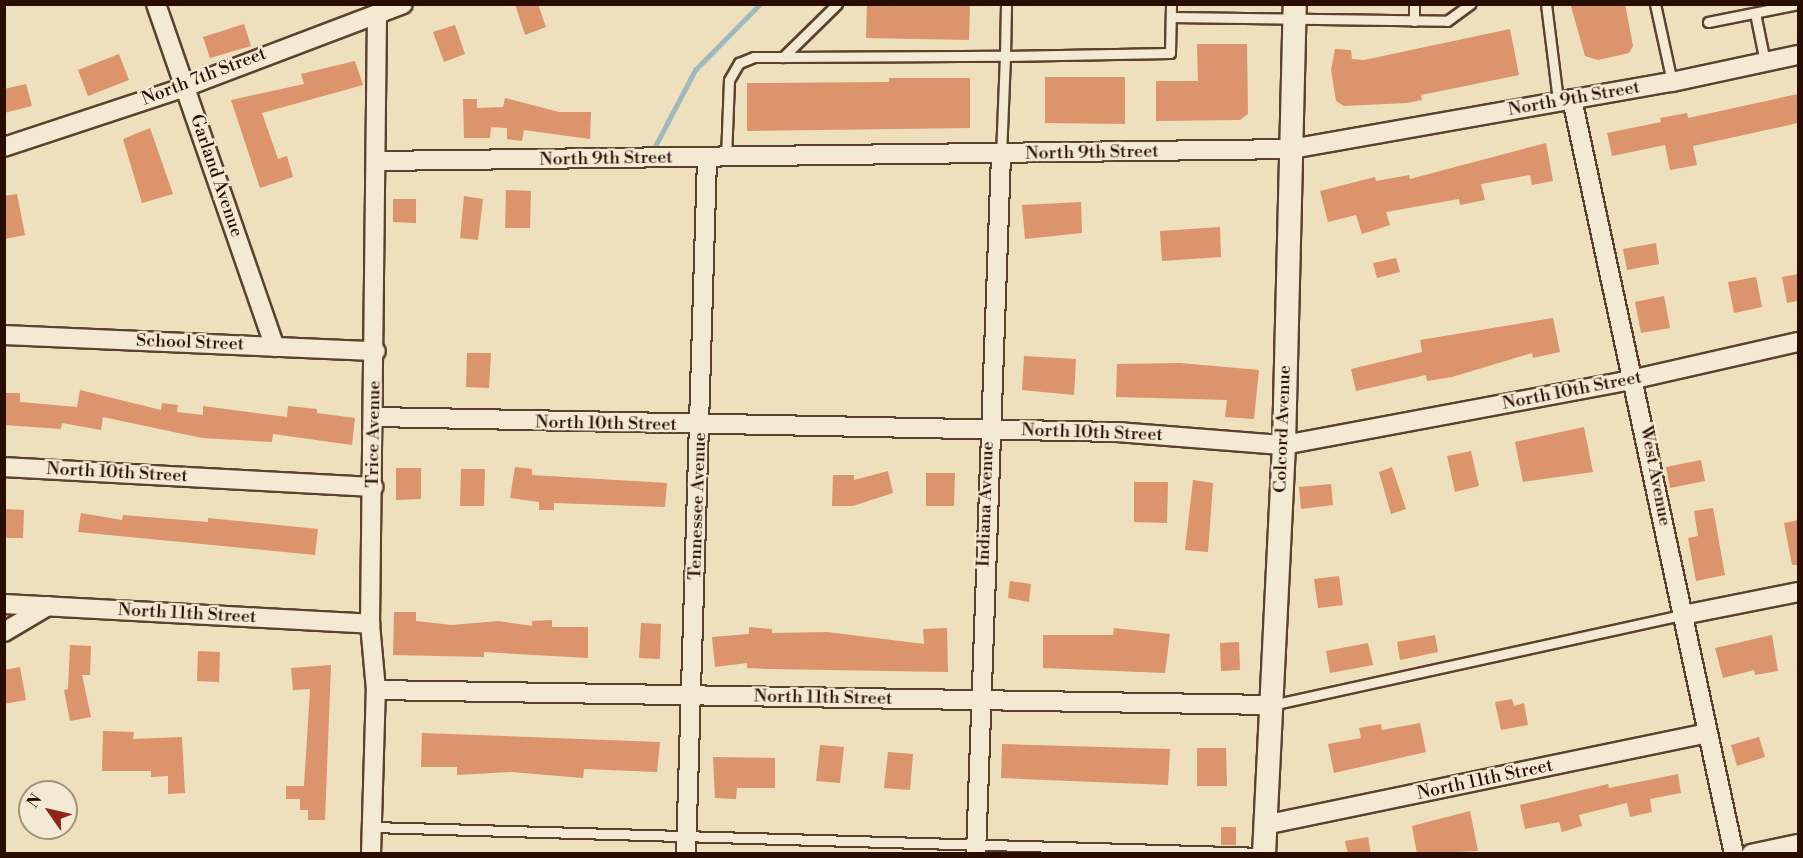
<!DOCTYPE html>
<html>
<head>
<meta charset="utf-8">
<style>
	body { margin:0 }
	#map { position:relative; width:1803px; height:858px; overflow:hidden; background:#eedfbd; font-family:"Libre Bodoni",serif }
	div>[style] { position:absolute }
	.stream>* { height:4.5px; margin:-2.25px; padding:0 2.25px; transform-origin:2.25px; border-radius:2.25px; background:#9fb9bc }
	.building>* { inset:0; background:#db946b }
	.roads { filter:drop-shadow(2px 0 #5a422f) drop-shadow(-2px 0 #5a422f) drop-shadow(0 2px #5a422f) drop-shadow(0 -2px #5a422f) }
	.service>* { height:9px; margin:-4.5px; padding:0 4.5px; transform-origin:4.5px; border-radius:4.5px; background:#f4ead4 }
	.minor>* { height:18px; margin:-9px; padding:0 9px; transform-origin:9px; border-radius:9px; background:#f4ead4 }
	.tertiary>* { height:22px; margin:-11px; padding:0 11px; transform-origin:11px; border-radius:11px; background:#f4ead4 }
	span { translate:-50% -50%; white-space:nowrap; text-align:center; line-height:1.15; -webkit-text-stroke:4.5px #f4ead4; paint-order:stroke }
	.street-label { font-size:18px; color:#290d00 }
	.frame { position:absolute; inset:0; border:6px solid #290d00; pointer-events:none }
	.north { position:absolute; left:18px; top:780px; width:60px; height:60px; box-sizing:border-box; background:#f4ead4; border:2px solid #a3927f; border-radius:50%; rotate:304deg; font-size:16px; font-weight:700; line-height:24px; text-align:center; color:#290d00 }
	.north::after { content:''; display:block; margin:auto; width:21px; height:27px; background:#8f2418; clip-path:polygon(50% 0,100% 100%,50% 72%,0 100%) }
</style>
</head>
<body>
<div id="map">
	<div class="stream">
		<i style="left:652px;top:152px;width:93px;rotate:-62.3deg"></i>
		<i style="left:695px;top:70px;width:93px;rotate:-45.4deg"></i>
	</div>
	<div class="building">
		<i style="clip-path:polygon(515px 4px,538px 4px,546px 27px,525px 35px)"></i>
		<i style="clip-path:polygon(867px 4px,970px 4px,969px 40px,866px 38px)"></i>
		<i style="clip-path:polygon(1625px 4px,1633px 46px,1629px 53px,1598px 60px,1585px 56px,1571px 6px)"></i>
		<i style="clip-path:polygon(244px 24px,251px 46px,210px 58px,203px 37px)"></i>
		<i style="clip-path:polygon(455px 25px,465px 54px,444px 62px,433px 32px)"></i>
		<i style="clip-path:polygon(1510px 29px,1519px 75px,1421px 95px,1422px 100px,1407px 103px,1344px 106px,1336px 101px,1331px 70px,1335px 49px,1351px 50px,1352px 59px,1364px 60px)"></i>
		<i style="clip-path:polygon(1197px 44px,1247px 44px,1248px 114px,1240px 120px,1156px 121px,1156px 81px,1198px 81px)"></i>
		<i style="clip-path:polygon(119px 54px,129px 80px,88px 96px,78px 70px)"></i>
		<i style="clip-path:polygon(355px 61px,363px 85px,262px 113px,278px 159px,287px 156px,293px 177px,260px 188px,231px 100px,304px 84px,301px 74px)"></i>
		<i style="clip-path:polygon(1045px 77px,1125px 77px,1125px 124px,1045px 123px)"></i>
		<i style="clip-path:polygon(889px 78px,970px 78px,970px 128px,747px 131px,747px 83px,889px 82px)"></i>
		<i style="clip-path:polygon(26px 84px,32px 106px,4px 113px,4px 89px)"></i>
		<i style="clip-path:polygon(1798px 94px,1798px 123px,1693px 146px,1697px 165px,1670px 170px,1665px 145px,1612px 156px,1607px 133px,1661px 122px,1660px 118px,1687px 113px,1688px 118px)"></i>
		<i style="clip-path:polygon(505px 98px,559px 112px,591px 112px,590px 139px,524px 130px,522px 141px,507px 139px,507px 128px,491px 127px,490px 138px,464px 138px,463px 99px,477px 99px,477px 108px,503px 107px)"></i>
		<i style="clip-path:polygon(150px 128px,173px 194px,142px 203px,123px 139px)"></i>
		<i style="clip-path:polygon(1546px 143px,1553px 181px,1532px 185px,1530px 175px,1481px 184px,1485px 200px,1460px 205px,1459px 199px,1386px 212px,1390px 225px,1362px 234px,1356px 215px,1328px 222px,1320px 191px,1375px 177px,1376px 181px,1409px 175px,1410px 179px)"></i>
		<i style="clip-path:polygon(506px 190px,531px 191px,530px 228px,505px 228px)"></i>
		<i style="clip-path:polygon(17px 194px,25px 235px,4px 239px,4px 196px)"></i>
		<i style="clip-path:polygon(464px 196px,483px 199px,478px 240px,460px 238px)"></i>
		<i style="clip-path:polygon(393px 199px,416px 199px,416px 223px,393px 222px)"></i>
		<i style="clip-path:polygon(1081px 202px,1082px 233px,1025px 239px,1022px 205px)"></i>
		<i style="clip-path:polygon(1220px 227px,1221px 257px,1162px 261px,1160px 231px)"></i>
		<i style="clip-path:polygon(1656px 243px,1659px 264px,1627px 270px,1623px 249px)"></i>
		<i style="clip-path:polygon(1396px 258px,1400px 272px,1377px 278px,1373px 263px)"></i>
		<i style="clip-path:polygon(1798px 274px,1798px 301px,1787px 303px,1782px 277px)"></i>
		<i style="clip-path:polygon(1756px 277px,1762px 307px,1734px 313px,1728px 282px)"></i>
		<i style="clip-path:polygon(1664px 296px,1670px 328px,1641px 333px,1635px 302px)"></i>
		<i style="clip-path:polygon(1553px 318px,1560px 352px,1533px 358px,1532px 353px,1452px 377px,1427px 381px,1426px 375px,1356px 391px,1351px 369px,1422px 352px,1420px 340px)"></i>
		<i style="clip-path:polygon(467px 353px,491px 353px,489px 388px,466px 387px)"></i>
		<i style="clip-path:polygon(1024px 356px,1076px 359px,1074px 395px,1022px 390px)"></i>
		<i style="clip-path:polygon(1180px 363px,1259px 370px,1254px 419px,1225px 417px,1227px 400px,1116px 397px,1117px 364px)"></i>
		<i style="clip-path:polygon(80px 390px,161px 410px,162px 403px,178px 405px,177px 412px,203px 415px,203px 406px,287px 417px,288px 406px,317px 409px,317px 413px,355px 418px,352px 445px,273px 434px,272px 442px,202px 438px,103px 417px,101px 430px,62px 423px,61px 429px,4px 425px,4px 393px,20px 393px,20px 402px,77px 407px)"></i>
		<i style="clip-path:polygon(1584px 427px,1593px 472px,1523px 482px,1515px 442px)"></i>
		<i style="clip-path:polygon(1471px 451px,1479px 486px,1455px 492px,1447px 456px)"></i>
		<i style="clip-path:polygon(1701px 460px,1705px 481px,1670px 488px,1666px 467px)"></i>
		<i style="clip-path:polygon(515px 467px,532px 469px,532px 475px,667px 483px,665px 507px,554px 503px,554px 510px,539px 510px,539px 502px,510px 498px)"></i>
		<i style="clip-path:polygon(1392px 467px,1406px 509px,1391px 514px,1379px 472px)"></i>
		<i style="clip-path:polygon(396px 468px,421px 468px,421px 499px,396px 500px)"></i>
		<i style="clip-path:polygon(461px 469px,485px 469px,484px 506px,460px 506px)"></i>
		<i style="clip-path:polygon(888px 471px,893px 493px,853px 506px,832px 506px,833px 475px,854px 475px,854px 480px)"></i>
		<i style="clip-path:polygon(926px 473px,955px 473px,954px 506px,926px 506px)"></i>
		<i style="clip-path:polygon(1193px 480px,1213px 483px,1208px 552px,1185px 550px)"></i>
		<i style="clip-path:polygon(1134px 482px,1168px 482px,1167px 523px,1134px 522px)"></i>
		<i style="clip-path:polygon(1331px 484px,1333px 505px,1301px 509px,1299px 487px)"></i>
		<i style="clip-path:polygon(1713px 508px,1725px 575px,1696px 581px,1688px 538px,1698px 536px,1694px 511px)"></i>
		<i style="clip-path:polygon(4px 509px,24px 510px,23px 538px,4px 538px)"></i>
		<i style="clip-path:polygon(81px 513px,122px 520px,123px 515px,208px 522px,208px 518px,318px 529px,315px 555px,78px 532px)"></i>
		<i style="clip-path:polygon(1798px 520px,1798px 565px,1792px 565px,1784px 523px)"></i>
		<i style="clip-path:polygon(1339px 576px,1343px 605px,1318px 608px,1314px 579px)"></i>
		<i style="clip-path:polygon(1010px 581px,1031px 584px,1029px 602px,1008px 598px)"></i>
		<i style="clip-path:polygon(394px 612px,416px 612px,416px 621px,452px 625px,498px 621px,532px 626px,532px 621px,552px 620px,552px 627px,588px 627px,588px 658px,484px 652px,484px 657px,393px 655px)"></i>
		<i style="clip-path:polygon(641px 623px,661px 624px,660px 659px,639px 658px)"></i>
		<i style="clip-path:polygon(749px 627px,772px 629px,772px 633px,827px 632px,924px 644px,923px 629px,947px 628px,948px 672px,770px 669px,747px 668px,747px 663px,715px 667px,712px 637px,749px 634px)"></i>
		<i style="clip-path:polygon(1114px 628px,1170px 634px,1165px 673px,1043px 668px,1043px 635px,1113px 635px)"></i>
		<i style="clip-path:polygon(1435px 635px,1438px 652px,1400px 660px,1397px 642px)"></i>
		<i style="clip-path:polygon(1772px 635px,1778px 671px,1755px 675px,1754px 670px,1723px 678px,1715px 648px)"></i>
		<i style="clip-path:polygon(1239px 642px,1240px 670px,1221px 671px,1220px 643px)"></i>
		<i style="clip-path:polygon(1368px 643px,1373px 665px,1330px 673px,1326px 651px)"></i>
		<i style="clip-path:polygon(70px 645px,91px 646px,90px 675px,82px 675px,91px 717px,70px 721px,64px 690px,68px 689px)"></i>
		<i style="clip-path:polygon(198px 651px,220px 652px,219px 682px,197px 681px)"></i>
		<i style="clip-path:polygon(331px 665px,325px 820px,308px 820px,308px 810px,300px 810px,300px 799px,286px 799px,286px 786px,304px 786px,310px 689px,293px 690px,291px 668px)"></i>
		<i style="clip-path:polygon(20px 667px,26px 700px,4px 704px,4px 670px)"></i>
		<i style="clip-path:polygon(1512px 699px,1514px 706px,1524px 703px,1528px 725px,1501px 730px,1495px 702px)"></i>
		<i style="clip-path:polygon(1420px 723px,1426px 752px,1334px 773px,1328px 744px,1361px 738px,1359px 728px,1381px 724px,1382px 730px)"></i>
		<i style="clip-path:polygon(103px 731px,134px 732px,133px 739px,182px 737px,185px 793px,168px 794px,168px 776px,151px 777px,151px 771px,102px 771px)"></i>
		<i style="clip-path:polygon(422px 733px,660px 742px,657px 772px,584px 769px,583px 778px,511px 772px,457px 775px,457px 767px,421px 767px)"></i>
		<i style="clip-path:polygon(1759px 737px,1765px 757px,1737px 766px,1731px 745px)"></i>
		<i style="clip-path:polygon(1002px 744px,1170px 749px,1168px 785px,1001px 778px)"></i>
		<i style="clip-path:polygon(820px 745px,844px 747px,840px 783px,816px 781px)"></i>
		<i style="clip-path:polygon(1197px 748px,1226px 748px,1227px 786px,1197px 786px)"></i>
		<i style="clip-path:polygon(888px 752px,913px 754px,910px 790px,884px 788px)"></i>
		<i style="clip-path:polygon(713px 757px,775px 758px,775px 788px,737px 788px,736px 799px,715px 798px)"></i>
		<i style="clip-path:polygon(1678px 774px,1681px 793px,1650px 799px,1652px 812px,1630px 817px,1627px 803px,1579px 815px,1582px 826px,1562px 832px,1559px 822px,1525px 829px,1520px 805px,1608px 784px,1609px 788px)"></i>
		<i style="clip-path:polygon(1470px 811px,1478px 851px,1417px 854px,1412px 826px)"></i>
		<i style="clip-path:polygon(1221px 827px,1236px 827px,1236px 845px,1221px 845px)"></i>
		<i style="clip-path:polygon(1368px 837px,1371px 854px,1348px 854px,1345px 841px)"></i>
	</div>
	<div class="roads">
		<div class="service">
			<i style="left:837px;top:4px;width:76px;rotate:135.5deg"></i>
			<i style="left:783px;top:57px;width:222px;rotate:-0.3deg"></i>
			<i style="left:1005px;top:56px;width:98px;rotate:92.3deg"></i>
			<i style="left:1006px;top:4px;width:52px;rotate:91.1deg"></i>
			<i style="left:1005px;top:56px;width:165px;rotate:-1deg"></i>
			<i style="left:1170px;top:53px;width:49px;rotate:-88.8deg"></i>
			<i style="left:1546px;top:4px;width:98px;rotate:82.9deg"></i>
			<i style="left:1655px;top:4px;width:80px;rotate:77.7deg"></i>
			<i style="left:1755px;top:13px;width:50px;rotate:78.5deg"></i>
			<i style="left:1171px;top:17px;width:276px;rotate:0.8deg"></i>
			<i style="left:1447px;top:21px;width:29px;rotate:-36deg"></i>
			<i style="left:1414px;top:21px;width:17px;rotate:-90deg"></i>
			<i style="left:1708px;top:22px;width:92px;rotate:-11.3deg"></i>
			<i style="left:726px;top:158px;width:78px;rotate:-87.8deg"></i>
			<i style="left:729px;top:80px;width:20px;rotate:-60deg"></i>
			<i style="left:739px;top:63px;width:16px;rotate:-22deg"></i>
			<i style="left:754px;top:57px;width:29px"></i>
			<i style="left:1272px;top:705px;width:421px;rotate:-12.4deg"></i>
			<i style="left:372px;top:827px;width:891px;rotate:1.67deg"></i>
		</div>
		<div class="minor">
			<i style="left:156px;top:4px;width:363px;rotate:70.9deg"></i>
			<i style="left:1572px;top:99px;width:772px;rotate:77.89deg"></i>
			<i style="left:4px;top:147px;width:191px;rotate:-18.3deg"></i>
			<i style="left:185px;top:87px;width:233px;rotate:-20.8deg"></i>
			<i style="left:377px;top:161px;width:914px;rotate:-0.75deg"></i>
			<i style="left:1291px;top:149px;width:387px;rotate:-10deg"></i>
			<i style="left:1672px;top:82px;width:129px;rotate:-12.1deg"></i>
			<i style="left:4px;top:335px;width:372px;rotate:2.5deg"></i>
			<i style="left:375px;top:417px;width:742px;rotate:1.16deg"></i>
			<i style="left:1117px;top:432px;width:168px;rotate:4.5deg"></i>
			<i style="left:1284px;top:445px;width:357px;rotate:-10.6deg"></i>
			<i style="left:1635px;top:379px;width:167px;rotate:-12.8deg"></i>
			<i style="left:4px;top:467px;width:370px;rotate:3.1deg"></i>
			<i style="left:4px;top:604px;width:367px;rotate:3.1deg"></i>
			<i style="left:1683px;top:615px;width:117px;rotate:-11.3deg"></i>
			<i style="left:4px;top:632px;width:51px;rotate:-30.6deg"></i>
			<i style="left:376px;top:690px;width:894px;rotate:0.96deg"></i>
			<i style="left:1264px;top:825px;width:450px;rotate:-11.7deg"></i>
			<i style="left:371px;top:854px;width:164px;rotate:-88.3deg"></i>
			<i style="left:376px;top:690px;width:66px;rotate:-95.2deg"></i>
			<i style="left:370px;top:624px;width:610px;rotate:-89.34deg"></i>
			<i style="left:686px;top:854px;width:696px;rotate:-88.27deg"></i>
			<i style="left:976px;top:854px;width:700px;rotate:-87.95deg"></i>
			<i style="left:1751px;top:854px;width:48px;rotate:-12deg"></i>
		</div>
		<div class="tertiary">
			<i style="left:1264px;top:854px;width:409px;rotate:-87.2deg"></i>
			<i style="left:1284px;top:445px;width:441px;rotate:-88.6deg"></i>
		</div>
	</div>
	<div class="street-label">
		<span style="left:204px;top:77px;rotate:-21deg">North 7th Street</span>
		<span style="left:1574px;top:99px;rotate:-10deg">North 9th Street</span>
		<span style="left:1092px;top:153px;rotate:-1deg">North 9th Street</span>
		<span style="left:606px;top:159px;rotate:-1deg">North 9th Street</span>
		<span style="left:216px;top:176px;rotate:71deg">Garland Avenue</span>
		<span style="left:190px;top:343px;rotate:2deg">School Street</span>
		<span style="left:1572px;top:391px;rotate:-11deg">North 10th Street</span>
		<span style="left:606px;top:424px;rotate:1deg">North 10th Street</span>
		<span style="left:1283px;top:429px;rotate:-88deg">Colcord Avenue</span>
		<span style="left:1092px;top:433px;rotate:2deg">North 10th Street</span>
		<span style="left:374px;top:434px;rotate:-89deg">Trice Avenue</span>
		<span style="left:117px;top:473px;rotate:3deg">North 10th Street</span>
		<span style="left:1655px;top:476px;rotate:79deg">West Avenue</span>
		<span style="left:986px;top:504px;rotate:-88deg">Indiana Avenue</span>
		<span style="left:698px;top:506px;rotate:-88deg">Tennessee Avenue</span>
		<span style="left:187px;top:614px;rotate:3deg">North 11th Street</span>
		<span style="left:823px;top:698px;rotate:1deg">North 11th Street</span>
		<span style="left:1485px;top:780px;rotate:-12deg">North 11th Street</span>
	</div>
	<div class="frame"></div>
	<div class="north">N</div>
</div>
</body>
</html>
